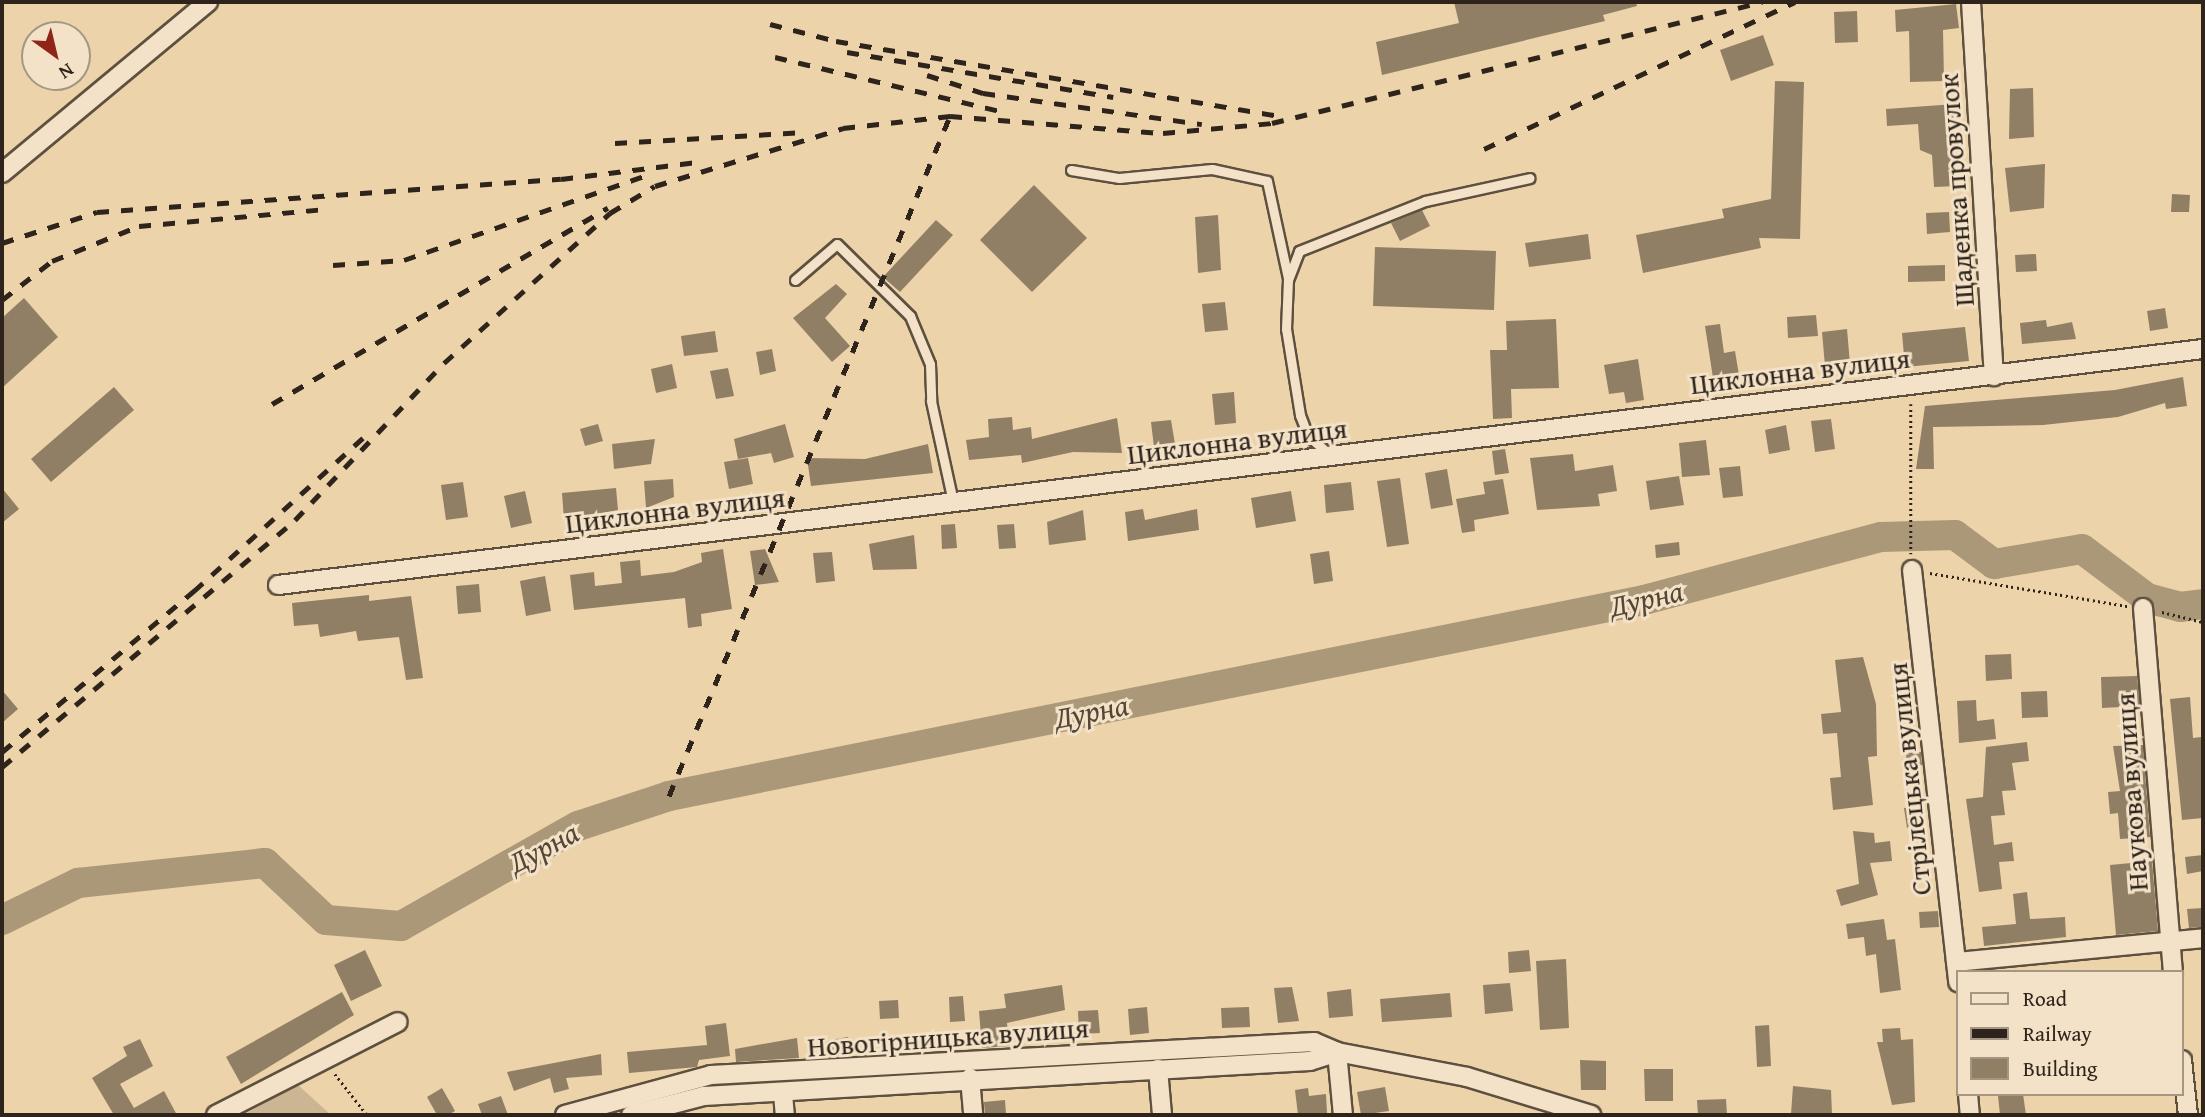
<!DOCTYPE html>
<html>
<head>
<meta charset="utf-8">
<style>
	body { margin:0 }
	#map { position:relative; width:2205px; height:1117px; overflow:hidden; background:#ecd3aa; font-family:"Gentium Book Plus",serif }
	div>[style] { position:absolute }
	.green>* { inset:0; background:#ccb592 }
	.river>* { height:30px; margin:-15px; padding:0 15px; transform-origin:15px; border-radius:15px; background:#ab9879 }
	.building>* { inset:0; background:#917f65 }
	.path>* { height:2.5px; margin-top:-1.25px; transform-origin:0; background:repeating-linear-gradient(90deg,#2e241b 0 2px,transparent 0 5.5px) }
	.roads { filter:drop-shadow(2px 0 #5e503f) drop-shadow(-2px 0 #5e503f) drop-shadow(0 2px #5e503f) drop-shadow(0 -2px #5e503f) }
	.lane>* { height:9px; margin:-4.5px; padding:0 4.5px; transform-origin:4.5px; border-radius:4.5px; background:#f3e2c8 }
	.street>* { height:18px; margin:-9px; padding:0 9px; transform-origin:9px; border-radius:9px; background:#f3e2c8 }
	.rail>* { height:5px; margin-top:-2.5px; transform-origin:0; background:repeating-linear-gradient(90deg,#2e241b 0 12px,transparent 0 24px) }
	span { translate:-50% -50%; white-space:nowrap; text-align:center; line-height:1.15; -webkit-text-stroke:6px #f3e2c8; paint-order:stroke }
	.street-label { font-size:28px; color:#2e241b }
	.water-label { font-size:30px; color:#544737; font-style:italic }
	.frame { position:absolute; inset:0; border:4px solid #2e241b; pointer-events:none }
	.legend { position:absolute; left:1956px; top:970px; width:228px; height:126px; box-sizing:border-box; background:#f3e2c8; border:2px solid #a49683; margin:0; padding:9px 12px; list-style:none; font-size:21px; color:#2e241b }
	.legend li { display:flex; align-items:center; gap:14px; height:35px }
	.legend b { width:35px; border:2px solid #a49683 }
	.north { position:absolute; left:21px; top:21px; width:70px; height:70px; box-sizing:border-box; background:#f3e2c8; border:2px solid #a49683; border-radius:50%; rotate:146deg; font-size:19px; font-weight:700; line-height:28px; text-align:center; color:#2e241b }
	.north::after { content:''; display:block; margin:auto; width:24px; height:32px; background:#8f2418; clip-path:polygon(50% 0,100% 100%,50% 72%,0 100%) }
</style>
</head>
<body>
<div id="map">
	<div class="green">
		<i style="clip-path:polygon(298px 1085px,331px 1115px,243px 1115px)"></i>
	</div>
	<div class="river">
		<i style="left:2px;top:920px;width:85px;rotate:-26deg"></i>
		<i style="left:78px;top:883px;width:188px;rotate:-6.1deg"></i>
		<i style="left:265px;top:863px;width:83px;rotate:43.1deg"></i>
		<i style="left:326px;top:920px;width:75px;rotate:4.6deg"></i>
		<i style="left:401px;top:926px;width:203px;rotate:-29.5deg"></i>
		<i style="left:578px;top:826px;width:96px;rotate:-18.2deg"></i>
		<i style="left:669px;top:796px;width:995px;rotate:-11.37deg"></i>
		<i style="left:1644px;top:600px;width:245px;rotate:-14.9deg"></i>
		<i style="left:1881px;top:537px;width:74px;rotate:-1.5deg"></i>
		<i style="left:1955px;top:535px;width:49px;rotate:36.6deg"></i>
		<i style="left:1994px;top:564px;width:89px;rotate:-9.7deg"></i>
		<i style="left:2082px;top:549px;width:81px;rotate:37deg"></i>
		<i style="left:2147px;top:598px;width:34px;rotate:15deg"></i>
		<i style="left:2180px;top:607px;width:23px;rotate:-7deg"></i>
	</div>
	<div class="building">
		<i style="clip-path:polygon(1454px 2px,1636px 2px,1637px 6px,1603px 15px,1605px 21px,1382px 75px,1376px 42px,1459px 23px)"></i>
		<i style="clip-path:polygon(1956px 4px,1959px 28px,1943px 30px,1944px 81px,1910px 82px,1909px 31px,1896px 32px,1895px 10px)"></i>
		<i style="clip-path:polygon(1857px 11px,1858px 42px,1835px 43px,1834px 12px)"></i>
		<i style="clip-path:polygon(1763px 35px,1774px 65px,1731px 81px,1720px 50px)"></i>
		<i style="clip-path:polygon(1775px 81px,1804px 82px,1800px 239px,1759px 238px,1761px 248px,1643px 273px,1636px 235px,1724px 218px,1722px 209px,1771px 199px)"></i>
		<i style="clip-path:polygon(2033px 88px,2034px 137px,2009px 139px,2010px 89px)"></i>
		<i style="clip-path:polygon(1955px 104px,1956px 122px,1947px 122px,1957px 186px,1934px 187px,1932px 155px,1920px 150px,1918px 124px,1887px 126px,1886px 109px)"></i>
		<i style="clip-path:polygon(2045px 164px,2044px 208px,2010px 212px,2005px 168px)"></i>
		<i style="clip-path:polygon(1034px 185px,1087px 238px,1032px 292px,980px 240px)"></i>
		<i style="clip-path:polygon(2172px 194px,2190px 195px,2189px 212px,2171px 212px)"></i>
		<i style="clip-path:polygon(1422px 210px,1430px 226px,1400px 241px,1391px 223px)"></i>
		<i style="clip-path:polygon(1949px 212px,1950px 232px,1927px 234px,1926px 213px)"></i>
		<i style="clip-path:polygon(1218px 215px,1221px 270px,1198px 273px,1195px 217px)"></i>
		<i style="clip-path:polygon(936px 220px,953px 235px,900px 292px,883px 277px)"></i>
		<i style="clip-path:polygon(1588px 234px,1591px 259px,1529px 267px,1525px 243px)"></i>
		<i style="clip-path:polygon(1375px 247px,1496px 251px,1494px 310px,1373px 306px)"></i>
		<i style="clip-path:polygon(2036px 254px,2037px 271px,2016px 272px,2015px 255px)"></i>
		<i style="clip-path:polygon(1945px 265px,1945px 281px,1908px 282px,1908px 266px)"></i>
		<i style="clip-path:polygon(836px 284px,847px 294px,825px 318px,850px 346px,832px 362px,793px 318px)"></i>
		<i style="clip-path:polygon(24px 298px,58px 337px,2px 388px,2px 318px)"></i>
		<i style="clip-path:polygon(1225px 302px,1228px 330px,1205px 332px,1202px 304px)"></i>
		<i style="clip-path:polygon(2165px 308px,2168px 328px,2150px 331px,2147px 311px)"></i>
		<i style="clip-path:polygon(1816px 315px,1818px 336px,1788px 338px,1787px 317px)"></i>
		<i style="clip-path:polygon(1556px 319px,1559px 388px,1511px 389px,1512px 418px,1493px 419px,1490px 350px,1507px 350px,1506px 321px)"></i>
		<i style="clip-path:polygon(2046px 320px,2047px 327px,2072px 322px,2076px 339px,2022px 344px,2020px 323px)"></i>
		<i style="clip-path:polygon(1720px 324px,1724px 353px,1735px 351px,1739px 375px,1713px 378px,1705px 326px)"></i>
		<i style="clip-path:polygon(1965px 327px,1969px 361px,1905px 367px,1902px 333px)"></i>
		<i style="clip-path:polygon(1847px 329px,1850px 364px,1825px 366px,1822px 332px)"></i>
		<i style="clip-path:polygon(715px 331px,718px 352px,684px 356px,681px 336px)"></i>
		<i style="clip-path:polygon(772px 349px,776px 371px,760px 375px,756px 352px)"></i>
		<i style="clip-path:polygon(1638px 359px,1644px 400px,1626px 403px,1624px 392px,1609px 394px,1604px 365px)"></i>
		<i style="clip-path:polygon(672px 364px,677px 388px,656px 393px,651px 369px)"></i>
		<i style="clip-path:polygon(728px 368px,734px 396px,716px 399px,710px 371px)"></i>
		<i style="clip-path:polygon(2183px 377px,2187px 406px,2166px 409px,2165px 403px,2118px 417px,2043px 425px,1933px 427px,1934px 469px,1916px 469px,1925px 406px,2115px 390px)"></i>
		<i style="clip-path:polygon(114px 387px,134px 410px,51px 482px,31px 459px)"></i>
		<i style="clip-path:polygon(1234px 392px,1236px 423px,1215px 425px,1212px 394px)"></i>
		<i style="clip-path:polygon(1012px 417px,1013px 430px,1031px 427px,1032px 439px,1117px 418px,1122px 453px,1073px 452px,1022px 463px,1021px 455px,969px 460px,966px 440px,989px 437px,988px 419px)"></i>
		<i style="clip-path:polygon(1831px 419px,1835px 449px,1815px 452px,1811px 421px)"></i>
		<i style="clip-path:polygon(1171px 420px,1175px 444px,1154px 447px,1151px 422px)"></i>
		<i style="clip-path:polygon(598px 424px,603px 441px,585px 446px,580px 429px)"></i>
		<i style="clip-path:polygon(785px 424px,794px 457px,774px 463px,771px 453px,738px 459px,734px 439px)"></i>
		<i style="clip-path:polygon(1786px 425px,1790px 450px,1769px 454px,1765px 430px)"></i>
		<i style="clip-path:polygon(655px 439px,651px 464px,614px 469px,612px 444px)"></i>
		<i style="clip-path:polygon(1706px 440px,1710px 475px,1682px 477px,1679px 443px)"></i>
		<i style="clip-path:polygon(928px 444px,933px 473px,811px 486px,807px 458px,865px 459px)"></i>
		<i style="clip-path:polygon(1505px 449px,1509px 473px,1495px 475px,1492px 451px)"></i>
		<i style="clip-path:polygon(1573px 454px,1575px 471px,1613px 465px,1617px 491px,1598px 494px,1600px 506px,1537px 510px,1530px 458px)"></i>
		<i style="clip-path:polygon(748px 458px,753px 484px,729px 489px,724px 462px)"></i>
		<i style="clip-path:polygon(1740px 466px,1743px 496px,1723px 498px,1719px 468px)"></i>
		<i style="clip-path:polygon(1447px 469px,1453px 505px,1431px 509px,1425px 473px)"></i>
		<i style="clip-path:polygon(1679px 476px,1684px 505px,1650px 510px,1646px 481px)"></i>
		<i style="clip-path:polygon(1400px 478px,1409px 544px,1387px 547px,1377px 481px)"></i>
		<i style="clip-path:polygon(673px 479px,674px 497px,646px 508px,644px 481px)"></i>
		<i style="clip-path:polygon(1503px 479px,1509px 514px,1474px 520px,1475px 531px,1462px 533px,1456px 499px,1485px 494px,1483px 482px)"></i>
		<i style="clip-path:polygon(463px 482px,468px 517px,446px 520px,441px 485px)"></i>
		<i style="clip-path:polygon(1351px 482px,1354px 510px,1326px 513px,1324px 485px)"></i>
		<i style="clip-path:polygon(2px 488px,19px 509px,2px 523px)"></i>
		<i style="clip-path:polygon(616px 488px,618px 510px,564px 520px,562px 493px)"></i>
		<i style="clip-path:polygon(525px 491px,532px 523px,511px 528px,504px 496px)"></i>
		<i style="clip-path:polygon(1291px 491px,1296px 521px,1256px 528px,1251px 498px)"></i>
		<i style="clip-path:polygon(1143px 509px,1145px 520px,1197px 509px,1199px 530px,1128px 541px,1125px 512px)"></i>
		<i style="clip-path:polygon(1083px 510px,1086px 540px,1049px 545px,1047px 522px)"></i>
		<i style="clip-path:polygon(955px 524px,957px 548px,942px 549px,941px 525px)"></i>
		<i style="clip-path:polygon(1014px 524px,1016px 548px,999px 549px,997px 525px)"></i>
		<i style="clip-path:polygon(914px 535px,917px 569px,873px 570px,869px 544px)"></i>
		<i style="clip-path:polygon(1679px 542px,1680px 555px,1656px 558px,1655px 545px)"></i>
		<i style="clip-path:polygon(723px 549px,732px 609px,701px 614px,702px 626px,688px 628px,685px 598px,574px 610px,570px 575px,594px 572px,595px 586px,622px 583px,620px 562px,640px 560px,641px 576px,674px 572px,702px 562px,701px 553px)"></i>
		<i style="clip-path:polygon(765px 549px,779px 582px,755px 585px,750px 551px)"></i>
		<i style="clip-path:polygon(1329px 551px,1333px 581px,1314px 584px,1310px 554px)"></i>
		<i style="clip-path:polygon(832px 552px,835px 581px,816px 583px,813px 553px)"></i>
		<i style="clip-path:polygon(545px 576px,551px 611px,526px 616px,520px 581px)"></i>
		<i style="clip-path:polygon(479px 584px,481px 612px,458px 614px,456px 586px)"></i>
		<i style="clip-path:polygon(369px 595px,369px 601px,411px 596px,423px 678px,406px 680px,399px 637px,358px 641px,356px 631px,320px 637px,318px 624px,294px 626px,292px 603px)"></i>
		<i style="clip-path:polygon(2011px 654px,2012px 679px,1986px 681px,1985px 655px)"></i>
		<i style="clip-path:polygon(1863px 657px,1876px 704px,1877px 756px,1868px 757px,1873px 805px,1833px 810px,1830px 778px,1841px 777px,1837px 733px,1823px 734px,1821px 714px,1841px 712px,1835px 660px)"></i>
		<i style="clip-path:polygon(2137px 676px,2140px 706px,2102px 708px,2101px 677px)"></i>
		<i style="clip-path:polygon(2px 690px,18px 709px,2px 723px)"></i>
		<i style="clip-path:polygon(2047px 691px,2048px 717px,2022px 718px,2021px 692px)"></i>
		<i style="clip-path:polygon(2190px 697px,2193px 738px,2201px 737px,2203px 818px,2182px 820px,2170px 699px)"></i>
		<i style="clip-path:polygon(1976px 700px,1977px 721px,1994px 719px,1996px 739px,1959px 743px,1957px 701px)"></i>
		<i style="clip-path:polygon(2027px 742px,2029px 761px,2012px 763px,2016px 790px,2002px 791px,2005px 815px,1991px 816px,1994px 845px,2012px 842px,2014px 861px,1999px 862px,2002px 889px,1979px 892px,1966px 799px,1983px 797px,1986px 747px)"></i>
		<i style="clip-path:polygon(2143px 745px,2150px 837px,2120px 839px,2118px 813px,2110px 814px,2108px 792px,2120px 791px,2113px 746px)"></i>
		<i style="clip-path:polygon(1921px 752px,1922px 765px,1907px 766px,1906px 753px)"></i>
		<i style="clip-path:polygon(1920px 806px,1923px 825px,1907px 828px,1904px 808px)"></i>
		<i style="clip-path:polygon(1853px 831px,1874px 833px,1875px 843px,1890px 841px,1892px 861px,1870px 863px,1878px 895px,1841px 906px,1836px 890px,1859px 884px)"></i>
		<i style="clip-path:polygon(2203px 855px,2203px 871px,2187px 874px,2185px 857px)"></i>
		<i style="clip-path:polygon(2152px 861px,2158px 931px,2116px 935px,2110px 865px)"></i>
		<i style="clip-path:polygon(2027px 892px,2030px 919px,2065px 917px,2066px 937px,1984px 946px,1982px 927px,2016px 924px,2013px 894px)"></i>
		<i style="clip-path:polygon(2203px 908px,2203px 927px,2189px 928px,2187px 909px)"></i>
		<i style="clip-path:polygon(1938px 911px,1939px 927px,1920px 928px,1919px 912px)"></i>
		<i style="clip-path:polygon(1884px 919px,1887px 940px,1895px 939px,1901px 990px,1880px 993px,1876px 954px,1866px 956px,1864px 937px,1848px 939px,1846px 924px)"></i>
		<i style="clip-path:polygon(365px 950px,382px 986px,351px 1001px,334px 965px)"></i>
		<i style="clip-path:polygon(1529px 950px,1531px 971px,1509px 973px,1508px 952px)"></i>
		<i style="clip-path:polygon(1566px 959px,1569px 1028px,1540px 1030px,1536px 961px)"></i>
		<i style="clip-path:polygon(1510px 983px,1513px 1011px,1485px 1014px,1483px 985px)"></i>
		<i style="clip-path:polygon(1062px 985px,1065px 1010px,1007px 1023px,1009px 1046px,982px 1048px,979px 1011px,1006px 1008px,1004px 994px)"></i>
		<i style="clip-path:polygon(1292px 987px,1299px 1021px,1278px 1023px,1274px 988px)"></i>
		<i style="clip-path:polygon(1351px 989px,1353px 1016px,1329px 1018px,1327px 992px)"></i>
		<i style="clip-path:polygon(342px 992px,354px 1015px,241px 1084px,226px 1057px)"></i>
		<i style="clip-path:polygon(1450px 993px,1452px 1017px,1382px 1022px,1380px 999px)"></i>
		<i style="clip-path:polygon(963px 996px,965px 1021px,950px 1022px,949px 997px)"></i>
		<i style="clip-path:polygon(898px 1000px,899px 1018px,880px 1019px,879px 1001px)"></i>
		<i style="clip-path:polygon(1147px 1007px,1149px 1033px,1130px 1035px,1128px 1009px)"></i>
		<i style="clip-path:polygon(1249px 1007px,1250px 1027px,1222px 1028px,1221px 1008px)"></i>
		<i style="clip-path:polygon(1098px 1010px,1100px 1033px,1079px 1034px,1078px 1011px)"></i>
		<i style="clip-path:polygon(726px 1023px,730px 1056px,699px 1060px,697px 1067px,629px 1073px,627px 1052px,707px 1045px,705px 1026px)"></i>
		<i style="clip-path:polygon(1769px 1025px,1771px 1066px,1757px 1067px,1755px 1026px)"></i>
		<i style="clip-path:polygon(1900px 1028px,1901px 1040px,1913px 1039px,1915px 1102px,1892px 1105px,1877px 1042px,1883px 1042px,1882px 1029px)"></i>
		<i style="clip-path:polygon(848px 1037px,852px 1055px,827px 1057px,824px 1041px)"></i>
		<i style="clip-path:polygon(797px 1038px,799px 1058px,736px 1062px,735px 1049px)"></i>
		<i style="clip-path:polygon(140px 1039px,153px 1066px,120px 1084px,134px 1108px,164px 1091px,177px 1115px,114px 1115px,92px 1078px,127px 1056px,123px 1047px)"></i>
		<i style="clip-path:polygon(601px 1054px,602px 1075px,566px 1078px,569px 1089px,554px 1093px,550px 1078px,514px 1091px,507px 1072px)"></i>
		<i style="clip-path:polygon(1580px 1060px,1606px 1061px,1606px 1090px,1581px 1090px)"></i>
		<i style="clip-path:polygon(1644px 1069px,1673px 1069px,1673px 1101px,1645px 1101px)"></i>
		<i style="clip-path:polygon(1793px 1086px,1831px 1090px,1832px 1115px,1791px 1114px)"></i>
		<i style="clip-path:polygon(1385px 1087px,1389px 1111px,1361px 1115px,1357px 1092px)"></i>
		<i style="clip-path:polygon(442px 1088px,455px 1111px,448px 1115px,437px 1115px,427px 1097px)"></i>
		<i style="clip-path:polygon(1308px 1088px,1309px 1096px,1326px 1094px,1327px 1113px,1298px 1115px,1295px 1090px)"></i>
		<i style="clip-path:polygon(2023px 1094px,2026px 1115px,2000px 1115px,1998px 1096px)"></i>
		<i style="clip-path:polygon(501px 1096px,508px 1115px,482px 1115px,478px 1104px)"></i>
		<i style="clip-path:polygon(1726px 1099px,1727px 1115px,1698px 1115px,1697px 1100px)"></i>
		<i style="clip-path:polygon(1005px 1100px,1006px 1115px,985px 1115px,984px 1102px)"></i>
	</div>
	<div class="path">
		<i style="left:1911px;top:404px;width:150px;rotate:90deg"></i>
		<i style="left:1930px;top:573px;width:201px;rotate:9.5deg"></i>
		<i style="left:2162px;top:612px;width:42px;rotate:13.7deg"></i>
		<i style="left:335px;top:1074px;width:52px;rotate:52deg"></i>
	</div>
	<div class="roads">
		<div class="lane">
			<i style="left:1071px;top:170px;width:49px;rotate:9.5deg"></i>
			<i style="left:1119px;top:178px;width:93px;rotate:-5.5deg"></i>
			<i style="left:1212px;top:169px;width:56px;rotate:12.3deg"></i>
			<i style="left:1267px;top:181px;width:99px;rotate:77.8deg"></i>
			<i style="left:795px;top:280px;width:55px;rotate:-40.6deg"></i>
			<i style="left:837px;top:244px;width:103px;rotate:44.6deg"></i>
			<i style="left:910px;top:316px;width:52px;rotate:67.4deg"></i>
			<i style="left:930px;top:364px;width:37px;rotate:88deg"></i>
			<i style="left:931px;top:401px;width:103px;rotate:77.7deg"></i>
			<i style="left:1329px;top:454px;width:28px;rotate:-139deg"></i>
			<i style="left:1308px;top:436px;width:22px;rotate:-111deg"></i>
			<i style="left:1300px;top:415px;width:87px;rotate:-99.2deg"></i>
			<i style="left:1286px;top:329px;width:49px;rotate:-87.7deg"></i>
			<i style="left:1288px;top:280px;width:31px;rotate:-69deg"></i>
			<i style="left:1299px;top:251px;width:136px;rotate:-21.6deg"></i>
			<i style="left:1425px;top:201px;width:107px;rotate:-12.4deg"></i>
		</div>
		<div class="street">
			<i style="left:1971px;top:2px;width:375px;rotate:86.5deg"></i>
			<i style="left:2px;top:173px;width:268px;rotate:-39.7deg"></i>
			<i style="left:1912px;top:570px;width:415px;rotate:83.6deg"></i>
			<i style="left:278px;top:585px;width:1939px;rotate:-6.99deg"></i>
			<i style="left:2143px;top:608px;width:365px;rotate:85.3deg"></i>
			<i style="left:1956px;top:962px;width:248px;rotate:-5.5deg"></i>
			<i style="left:2182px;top:1060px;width:55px;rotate:83.8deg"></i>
			<i style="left:1158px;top:1069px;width:46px;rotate:85deg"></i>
			<i style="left:970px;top:1078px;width:37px;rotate:85deg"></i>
			<i style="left:783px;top:1094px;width:21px;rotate:85deg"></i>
			<i style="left:1968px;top:1094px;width:21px;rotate:85deg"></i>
			<i style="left:216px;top:1115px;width:204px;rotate:-27.1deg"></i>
			<i style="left:565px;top:1115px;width:151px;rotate:-15.3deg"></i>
			<i style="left:711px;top:1075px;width:604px;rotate:-3.13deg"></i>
			<i style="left:1314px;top:1042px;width:25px;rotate:23deg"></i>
			<i style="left:1337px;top:1052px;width:132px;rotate:10.9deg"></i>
			<i style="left:1467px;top:1077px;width:130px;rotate:17deg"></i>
			<i style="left:631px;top:1115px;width:75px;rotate:-14.6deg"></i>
			<i style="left:704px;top:1096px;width:607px;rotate:-3.31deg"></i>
			<i style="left:1310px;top:1061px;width:28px;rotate:-18deg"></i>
			<i style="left:1337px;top:1052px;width:63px;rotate:84.6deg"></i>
		</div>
	</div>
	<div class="rail">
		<i style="left:770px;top:24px;width:68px;rotate:14.4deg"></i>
		<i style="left:836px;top:41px;width:450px;rotate:9.6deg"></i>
		<i style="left:847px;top:52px;width:270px;rotate:9.6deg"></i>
		<i style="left:775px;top:57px;width:236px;rotate:13.5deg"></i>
		<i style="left:927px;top:75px;width:59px;rotate:17.8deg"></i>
		<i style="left:983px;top:93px;width:221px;rotate:8.1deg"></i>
		<i style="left:615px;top:143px;width:190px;rotate:-3.3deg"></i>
		<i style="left:1484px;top:149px;width:344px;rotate:-25.3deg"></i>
		<i style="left:2px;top:243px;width:100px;rotate:-18.1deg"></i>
		<i style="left:97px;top:212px;width:465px;rotate:-4.1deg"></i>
		<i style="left:561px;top:179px;width:137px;rotate:-7.1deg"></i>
		<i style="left:333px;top:265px;width:71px;rotate:-4deg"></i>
		<i style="left:404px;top:260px;width:254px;rotate:-19.3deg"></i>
		<i style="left:2px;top:300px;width:63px;rotate:-38deg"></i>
		<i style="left:52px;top:261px;width:94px;rotate:-21.9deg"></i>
		<i style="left:139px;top:226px;width:189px;rotate:-5.2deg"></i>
		<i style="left:272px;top:404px;width:389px;rotate:-30.3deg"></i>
		<i style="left:2px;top:752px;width:251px;rotate:-40deg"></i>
		<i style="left:194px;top:591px;width:234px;rotate:-42.2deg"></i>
		<i style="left:2px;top:767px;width:383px;rotate:-40.1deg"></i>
		<i style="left:295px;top:520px;width:216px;rotate:-46.5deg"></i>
		<i style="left:444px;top:363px;width:224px;rotate:-42.1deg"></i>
		<i style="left:610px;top:213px;width:52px;rotate:-31deg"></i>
		<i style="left:655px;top:186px;width:197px;rotate:-17.1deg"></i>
		<i style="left:843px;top:128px;width:108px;rotate:-6.4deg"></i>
		<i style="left:950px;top:116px;width:214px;rotate:4.6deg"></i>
		<i style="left:1163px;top:133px;width:109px;rotate:-5.2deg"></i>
		<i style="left:1272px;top:123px;width:505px;rotate:-13.87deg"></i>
		<i style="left:669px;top:796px;width:736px;rotate:-67.55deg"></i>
	</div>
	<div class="street-label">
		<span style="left:1956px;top:190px;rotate:-94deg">Щаденка провулок</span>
		<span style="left:1800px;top:371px;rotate:-7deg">Циклонна вулиця</span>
		<span style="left:1237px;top:441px;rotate:-7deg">Циклонна вулиця</span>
		<span style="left:675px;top:510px;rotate:-7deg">Циклонна вулиця</span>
		<span style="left:1909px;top:779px;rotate:-96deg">Стрілецька вулиця</span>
		<span style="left:2131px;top:792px;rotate:-94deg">Наукова вулиця</span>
		<span style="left:948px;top:1037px;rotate:-4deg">Новогірницька вулиця</span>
	</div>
	<div class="water-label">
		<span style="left:1646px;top:598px;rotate:-13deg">Дурна</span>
		<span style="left:1091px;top:711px;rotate:-11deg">Дурна</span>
		<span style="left:543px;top:847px;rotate:-28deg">Дурна</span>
	</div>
	<div class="frame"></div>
	<ul class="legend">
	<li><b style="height:9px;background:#f3e2c8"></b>Road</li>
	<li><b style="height:9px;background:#2e241b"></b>Railway</li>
	<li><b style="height:19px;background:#917f65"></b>Building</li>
	</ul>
	<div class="north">N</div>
</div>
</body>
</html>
